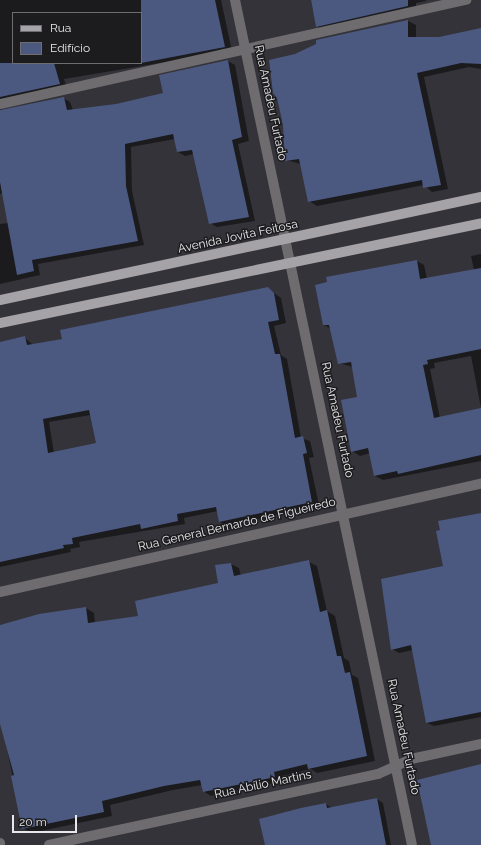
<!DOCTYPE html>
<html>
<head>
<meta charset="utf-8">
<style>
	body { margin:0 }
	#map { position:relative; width:481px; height:845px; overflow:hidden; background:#343339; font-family:Raleway,sans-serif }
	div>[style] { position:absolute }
	.shadow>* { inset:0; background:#0007 }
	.building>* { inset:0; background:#4b5980 }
	.minor>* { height:10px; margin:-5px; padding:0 5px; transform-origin:5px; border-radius:5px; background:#6e6c6f }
	.major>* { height:10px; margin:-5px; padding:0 5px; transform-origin:5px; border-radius:5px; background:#a6a3a8 }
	span { translate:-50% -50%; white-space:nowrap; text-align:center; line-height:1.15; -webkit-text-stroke:3px #1c1c1e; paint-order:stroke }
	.street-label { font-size:12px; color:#e8e7eb }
	.legend { position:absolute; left:12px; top:12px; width:130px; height:52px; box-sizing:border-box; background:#1c1c1e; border:1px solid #6e6d70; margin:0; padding:5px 7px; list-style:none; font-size:12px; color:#e8e7eb }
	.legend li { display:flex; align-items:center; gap:8px; height:20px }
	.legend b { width:20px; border:1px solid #6e6d70 }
	.scale { position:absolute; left:12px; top:815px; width:65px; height:18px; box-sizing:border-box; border:2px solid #e8e7eb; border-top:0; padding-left:5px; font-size:12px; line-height:14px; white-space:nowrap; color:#e8e7eb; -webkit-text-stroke:3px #1c1c1e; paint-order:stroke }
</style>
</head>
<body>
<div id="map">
	<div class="shadow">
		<i style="clip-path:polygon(evenodd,0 0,221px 0,232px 51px,64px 79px,67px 88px,6px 101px,0 110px,0 0,13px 13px,141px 13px,141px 63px,13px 63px,13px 13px)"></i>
		<i style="clip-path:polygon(311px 0,426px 0,426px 1px,416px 3px,416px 11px,324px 31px,316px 26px)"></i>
		<i style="clip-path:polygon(408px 21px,416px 25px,416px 38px,439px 38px,481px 29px,481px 69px,469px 67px,424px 77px,448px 189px,432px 192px,424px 185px,317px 206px,309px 201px,301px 164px,286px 160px,296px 55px,317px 45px,317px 41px)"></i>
		<i style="clip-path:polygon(228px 61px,235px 65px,249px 141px,238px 144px,255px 221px,217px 227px,210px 223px,194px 154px,185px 156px,178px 152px,175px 139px,131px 147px,132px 191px,144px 245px,38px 264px,40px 275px,0 284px,0 224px,8px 223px,3px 193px,0 194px,0 110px,63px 98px,70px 102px,73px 110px,117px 105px,164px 94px)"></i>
		<i style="clip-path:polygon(481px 254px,481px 408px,471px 356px,434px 363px,435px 368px,430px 369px,440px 418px,481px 409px,481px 461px,383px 480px,375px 476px,370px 453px,360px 456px,352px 451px,358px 398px,353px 367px,339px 363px,331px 329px,324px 325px,417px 261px,424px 265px,427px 279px,474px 270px,471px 256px)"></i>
		<i style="clip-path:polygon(evenodd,267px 288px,281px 298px,286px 323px,274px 326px,281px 355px,287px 359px,301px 438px,310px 441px,314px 457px,309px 458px,319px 505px,227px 526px,220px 522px,218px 511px,184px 518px,185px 524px,79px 542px,80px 547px,70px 549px,71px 552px,0 567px,0 343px,25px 338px,33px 345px,63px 339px,267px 288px,91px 415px,97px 444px,54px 453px,49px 422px,91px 415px)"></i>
		<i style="clip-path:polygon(481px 514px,481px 717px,434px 726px,427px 723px,413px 650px,399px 653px,392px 649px)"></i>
		<i style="clip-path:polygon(309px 562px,317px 566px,327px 611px,335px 616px,344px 658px,349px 661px,352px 675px,358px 678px,375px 761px,317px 773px,311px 769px,282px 776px,283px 781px,211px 796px,203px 791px,202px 785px,173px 790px,110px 805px,112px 816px,31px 833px,23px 828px,0 714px,0 625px,86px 608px,94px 613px,95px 623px,139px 617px,220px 583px,231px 564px,239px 568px,241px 576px)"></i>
		<i style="clip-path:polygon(377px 799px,383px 803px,391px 845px,266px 845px,326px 804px,332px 808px)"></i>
	</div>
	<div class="building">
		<i style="clip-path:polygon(141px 0,215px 0,225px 47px,141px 63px)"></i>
		<i style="clip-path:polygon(311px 0,408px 0,408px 6px,316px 27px)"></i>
		<i style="clip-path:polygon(408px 20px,408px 37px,439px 37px,481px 28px,481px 64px,461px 63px,417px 73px,441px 185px,423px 188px,422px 180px,308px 202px,299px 159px,285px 161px,283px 125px,277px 98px,273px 93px,269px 60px,295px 54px,316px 44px,316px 40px)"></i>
		<i style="clip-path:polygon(228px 60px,242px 137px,232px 140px,249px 217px,209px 224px,192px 150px,177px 152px,173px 134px,125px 144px,126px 186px,138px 241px,32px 260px,34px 271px,17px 275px,0 182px,0 110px,64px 97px,67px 110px,116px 104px,163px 93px,159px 75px)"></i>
		<i style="clip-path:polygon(0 63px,54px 63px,60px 84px,0 97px)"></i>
		<i style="clip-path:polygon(417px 260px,420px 279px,481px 268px,481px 349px,427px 360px,428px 364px,423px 365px,434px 418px,481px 408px,481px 455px,398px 474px,397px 471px,374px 476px,368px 448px,351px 452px,341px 400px,357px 397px,351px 362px,338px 364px,329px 325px,323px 325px,315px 285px,327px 282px,326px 277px)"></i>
		<i style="clip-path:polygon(evenodd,268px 287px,274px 293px,279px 320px,268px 322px,275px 354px,280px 354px,295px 438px,303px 436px,307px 453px,303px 454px,312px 502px,219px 522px,216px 507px,177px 514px,178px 521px,141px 529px,140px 524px,72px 538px,73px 544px,63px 545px,64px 548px,0 562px,0 342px,25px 336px,27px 345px,62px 339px,60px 330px,268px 287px,89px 410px,96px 443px,48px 453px,43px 419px,89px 410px)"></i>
		<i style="clip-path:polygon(481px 513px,481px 712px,426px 723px,411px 645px,391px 650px,381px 579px,443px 566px,436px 531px,440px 530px,438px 521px)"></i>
		<i style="clip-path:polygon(309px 560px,320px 612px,327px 610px,337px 656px,341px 656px,345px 673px,350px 672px,367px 756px,308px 769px,307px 764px,274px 772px,275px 777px,203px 792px,200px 780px,164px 786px,102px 801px,104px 812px,22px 829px,11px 776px,14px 775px,0 724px,0 625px,39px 614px,86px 607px,88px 623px,138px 616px,135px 601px,218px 583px,215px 565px,231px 563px,234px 576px)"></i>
		<i style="clip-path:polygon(481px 764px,481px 845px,431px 845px,417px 780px)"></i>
		<i style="clip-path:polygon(377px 798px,386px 845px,265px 845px,259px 819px,301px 808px,326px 803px,327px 808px)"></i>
	</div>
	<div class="minor">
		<i style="left:235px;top:0;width:863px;rotate:78.17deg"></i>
		<i style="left:0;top:104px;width:478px;rotate:-12.6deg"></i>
		<i style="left:0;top:592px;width:493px;rotate:-12.7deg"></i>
		<i style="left:0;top:843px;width:2px;rotate:90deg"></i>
		<i style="left:49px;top:845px;width:337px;rotate:-12.2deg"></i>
		<i style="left:378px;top:774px;width:36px;rotate:-24deg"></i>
		<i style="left:411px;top:759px;width:72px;rotate:-12.1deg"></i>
	</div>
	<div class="major">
		<i style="left:0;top:300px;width:492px;rotate:-12.1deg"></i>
		<i style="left:0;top:323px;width:491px;rotate:-11.7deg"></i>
	</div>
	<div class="street-label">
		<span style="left:270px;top:103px;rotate:78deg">Rua Amadeu Furtado</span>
		<span style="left:238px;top:237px;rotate:-12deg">Avenida Jovita Feitosa</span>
		<span style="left:337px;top:420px;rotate:78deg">Rua Amadeu Furtado</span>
		<span style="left:237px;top:525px;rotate:-13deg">Rua General Bernardo de Figueiredo</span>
		<span style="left:403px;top:737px;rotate:78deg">Rua Amadeu Furtado</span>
		<span style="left:263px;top:785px;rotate:-12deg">Rua Abílio Martins</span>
	</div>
	<ul class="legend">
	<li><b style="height:5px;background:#a6a3a8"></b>Rua</li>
	<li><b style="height:11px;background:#4b5980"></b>Edifício</li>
	</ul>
	<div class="scale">20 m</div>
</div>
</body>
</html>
